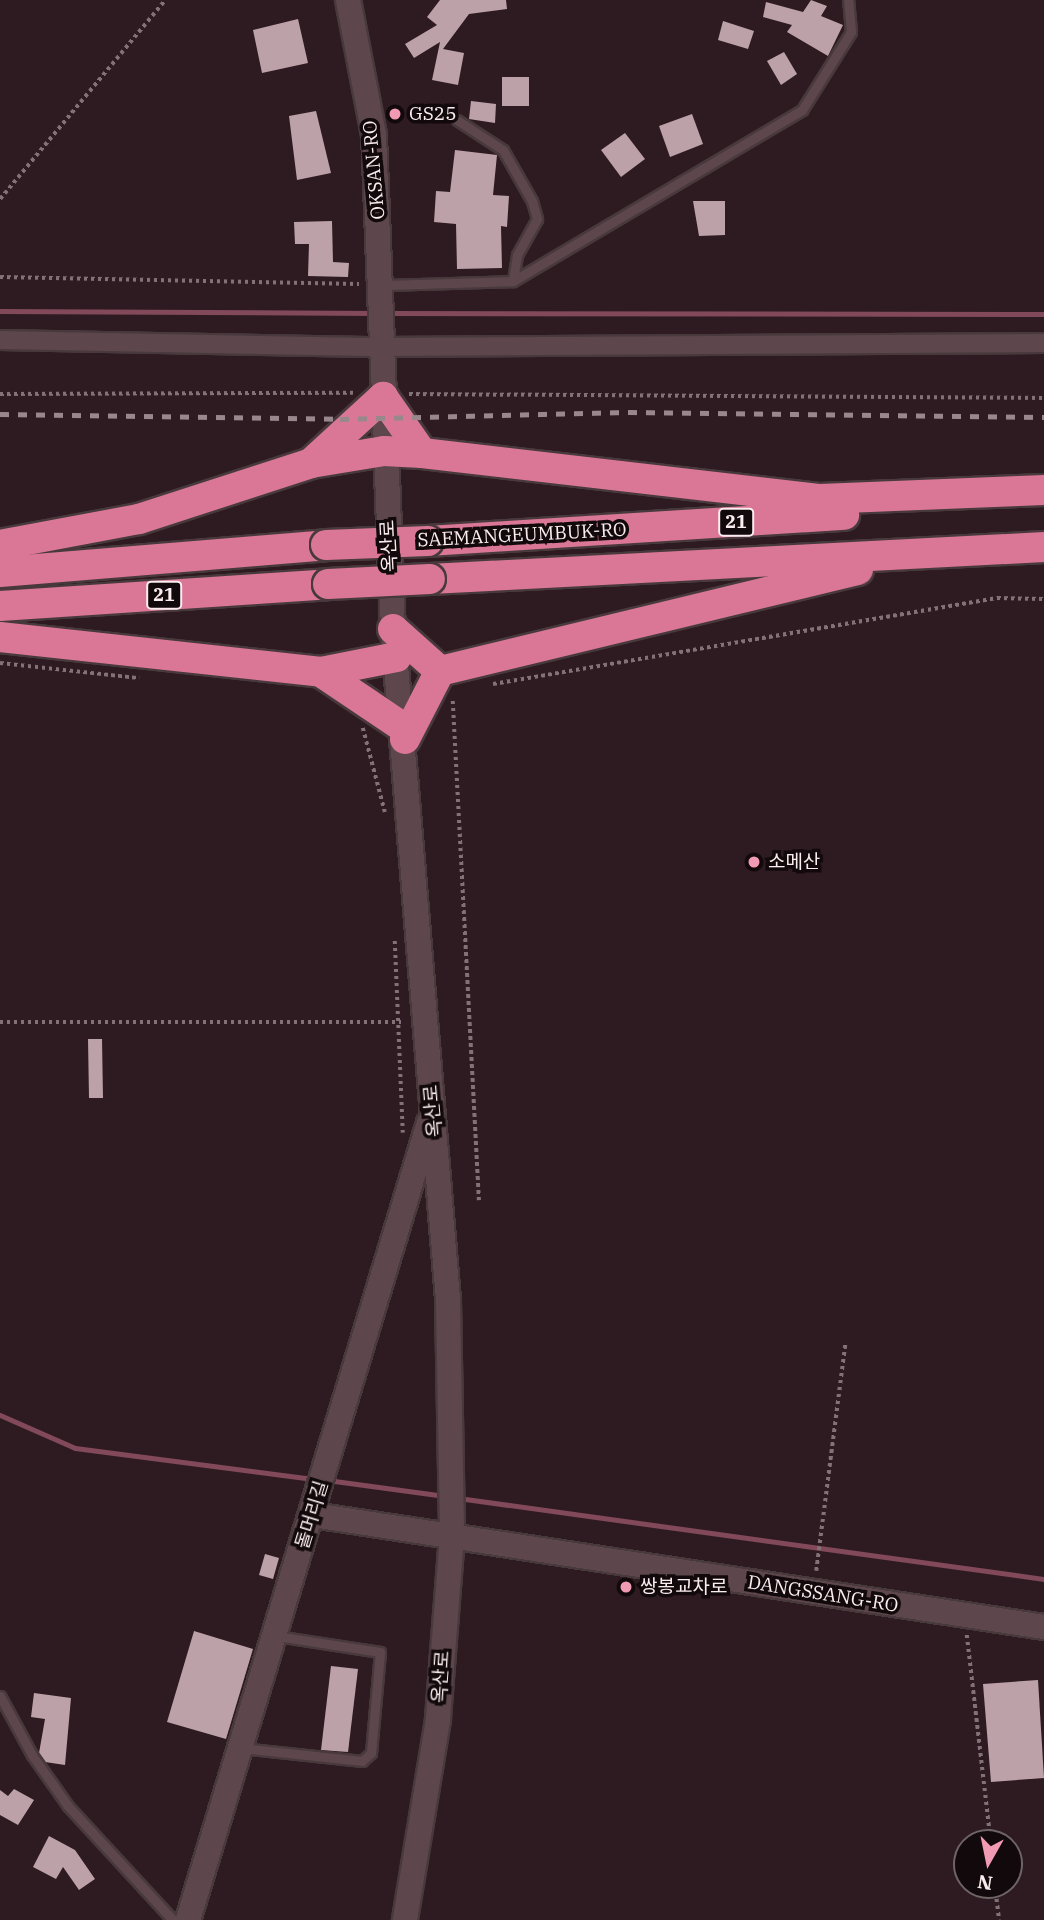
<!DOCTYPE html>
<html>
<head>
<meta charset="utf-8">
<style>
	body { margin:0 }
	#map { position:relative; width:1044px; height:1920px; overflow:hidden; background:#2e1b21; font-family:"IBM Plex Serif","Noto Sans KR",serif }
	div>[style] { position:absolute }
	.stream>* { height:5px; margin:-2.5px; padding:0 2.5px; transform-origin:2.5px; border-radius:2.5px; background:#82495b }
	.building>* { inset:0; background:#bca2a8 }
	.path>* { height:3.5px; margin-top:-1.75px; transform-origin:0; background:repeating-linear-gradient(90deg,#827176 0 3.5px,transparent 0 7px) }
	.roads { filter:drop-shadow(2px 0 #48393d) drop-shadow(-2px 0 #48393d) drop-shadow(0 2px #48393d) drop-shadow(0 -2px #48393d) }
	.lane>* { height:9px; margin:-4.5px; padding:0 4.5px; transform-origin:4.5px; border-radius:4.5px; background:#5d474d }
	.street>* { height:18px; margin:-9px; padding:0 9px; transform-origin:9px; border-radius:9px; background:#5d474d }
	.secondary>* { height:24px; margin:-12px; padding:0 12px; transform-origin:12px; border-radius:12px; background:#5d474d }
	.highway>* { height:30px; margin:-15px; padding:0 15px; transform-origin:15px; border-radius:15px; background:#da7797 }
	.rail>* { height:5px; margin-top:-2.5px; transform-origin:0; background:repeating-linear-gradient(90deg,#98878c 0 9px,transparent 0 18px) }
	.bridges { filter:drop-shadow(2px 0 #48393d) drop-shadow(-2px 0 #48393d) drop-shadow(0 2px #48393d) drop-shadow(0 -2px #48393d) }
	.highway-bridge>* { height:30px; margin:-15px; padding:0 15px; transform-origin:15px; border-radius:15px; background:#da7797 }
	.dots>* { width:19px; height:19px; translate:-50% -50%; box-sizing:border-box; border:4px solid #11090b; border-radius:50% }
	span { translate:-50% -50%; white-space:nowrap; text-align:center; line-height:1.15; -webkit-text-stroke:7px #11090b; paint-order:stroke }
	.shield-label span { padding:2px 5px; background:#11090b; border:2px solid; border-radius:5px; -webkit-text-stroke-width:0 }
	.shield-label { font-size:18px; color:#faecef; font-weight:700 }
	.poi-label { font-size:19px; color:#faecef }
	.left { translate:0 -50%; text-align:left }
	.street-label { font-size:19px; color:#faecef }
	.north { position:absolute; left:953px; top:1829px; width:70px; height:70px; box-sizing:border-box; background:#11090b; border:2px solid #6e6466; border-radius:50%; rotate:189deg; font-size:19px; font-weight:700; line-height:28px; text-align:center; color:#faecef }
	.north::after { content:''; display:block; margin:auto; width:24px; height:32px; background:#f19ab4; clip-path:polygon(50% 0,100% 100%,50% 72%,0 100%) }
</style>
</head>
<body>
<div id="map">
	<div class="stream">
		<i style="left:0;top:311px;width:375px;rotate:0.3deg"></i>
		<i style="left:388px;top:313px;width:656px;rotate:0.09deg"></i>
		<i style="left:0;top:1415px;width:82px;rotate:23.7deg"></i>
		<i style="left:75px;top:1448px;width:240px;rotate:7.4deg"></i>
		<i style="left:327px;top:1480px;width:119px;rotate:7.7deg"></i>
		<i style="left:458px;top:1498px;width:592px;rotate:7.87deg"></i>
	</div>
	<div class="building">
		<i style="clip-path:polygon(440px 0,506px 0,507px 9px,469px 14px,443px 49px,464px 53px,458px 85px,432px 80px,440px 42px,414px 58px,405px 44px,437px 25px,427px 17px)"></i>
		<i style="clip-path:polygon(811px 0,827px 6px,821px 16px,843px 25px,828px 56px,787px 32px,792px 25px,763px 17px,766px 2px,803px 12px)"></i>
		<i style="clip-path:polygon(298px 19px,308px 63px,262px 73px,253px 30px)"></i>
		<i style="clip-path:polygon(723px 21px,754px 31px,748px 49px,718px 40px)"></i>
		<i style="clip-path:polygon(784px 52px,797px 74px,781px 85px,767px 61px)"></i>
		<i style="clip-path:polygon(502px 77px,529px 77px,529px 106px,502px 106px)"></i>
		<i style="clip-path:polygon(471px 101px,496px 104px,495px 123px,469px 119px)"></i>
		<i style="clip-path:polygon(316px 111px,331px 173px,297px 180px,289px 116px)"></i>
		<i style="clip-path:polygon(692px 114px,703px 144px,670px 157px,659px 126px)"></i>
		<i style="clip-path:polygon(625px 133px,645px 159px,621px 177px,601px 150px)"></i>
		<i style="clip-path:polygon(455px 150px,497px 155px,493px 195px,509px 196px,507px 227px,501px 226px,502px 268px,457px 269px,456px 224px,434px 222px,436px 191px,450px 192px)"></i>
		<i style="clip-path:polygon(693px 201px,725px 201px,725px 235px,699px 236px)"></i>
		<i style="clip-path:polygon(332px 221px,333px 262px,349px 263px,348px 277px,308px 276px,309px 244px,295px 244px,294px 222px)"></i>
		<i style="clip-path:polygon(88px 1039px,102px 1039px,103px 1098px,89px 1098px)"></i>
		<i style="clip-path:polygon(265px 1554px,279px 1558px,273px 1579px,259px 1575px)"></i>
		<i style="clip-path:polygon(194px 1631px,253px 1649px,226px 1739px,167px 1722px)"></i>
		<i style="clip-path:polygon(331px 1666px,358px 1669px,348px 1752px,321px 1750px)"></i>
		<i style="clip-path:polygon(1038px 1680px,1044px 1778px,991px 1782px,983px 1684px)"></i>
		<i style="clip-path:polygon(34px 1693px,71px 1698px,65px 1765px,45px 1762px,39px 1753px,45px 1719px,31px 1717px)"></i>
		<i style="clip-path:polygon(14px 1789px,34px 1800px,18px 1825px,0 1815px,0 1790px,8px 1796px)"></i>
		<i style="clip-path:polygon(49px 1836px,75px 1850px,95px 1879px,79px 1890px,63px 1867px,56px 1879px,33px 1867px)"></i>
	</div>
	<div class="path">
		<i style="left:0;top:199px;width:259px;rotate:-50.3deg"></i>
		<i style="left:0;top:277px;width:359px;rotate:1.1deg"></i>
		<i style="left:0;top:394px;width:353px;rotate:-0.2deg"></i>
		<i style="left:409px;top:394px;width:635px;rotate:0.36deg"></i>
		<i style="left:0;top:663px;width:140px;rotate:6.2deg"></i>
		<i style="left:493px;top:684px;width:511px;rotate:-9.68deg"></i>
		<i style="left:997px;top:598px;width:47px;rotate:1.2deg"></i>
		<i style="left:453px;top:701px;width:500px;rotate:87deg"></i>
		<i style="left:363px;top:728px;width:87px;rotate:75.3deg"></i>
		<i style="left:395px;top:941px;width:192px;rotate:87.6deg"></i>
		<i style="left:0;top:1022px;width:401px"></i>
		<i style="left:816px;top:1571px;width:229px;rotate:-82.7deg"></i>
		<i style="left:967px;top:1635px;width:209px;rotate:83.4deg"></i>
		<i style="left:995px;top:1885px;width:35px;rotate:83deg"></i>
	</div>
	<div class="roads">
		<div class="lane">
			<i style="left:457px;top:120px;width:55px;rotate:33.1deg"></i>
			<i style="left:503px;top:150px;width:59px;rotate:60.4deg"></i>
			<i style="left:532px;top:201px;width:19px;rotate:74deg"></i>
			<i style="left:537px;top:219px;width:41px;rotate:119.1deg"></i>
			<i style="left:517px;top:255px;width:26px;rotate:99deg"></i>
			<i style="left:382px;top:285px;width:131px;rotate:-1.7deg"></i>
			<i style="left:513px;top:281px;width:336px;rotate:-30.6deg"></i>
			<i style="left:802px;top:110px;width:92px;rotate:-57.9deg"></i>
			<i style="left:851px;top:32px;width:32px;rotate:-95deg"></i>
			<i style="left:0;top:1696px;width:67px;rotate:61.5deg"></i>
			<i style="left:32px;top:1755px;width:62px;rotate:54.8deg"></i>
			<i style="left:68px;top:1806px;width:155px;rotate:47.4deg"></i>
			<i style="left:241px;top:1748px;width:122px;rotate:6.1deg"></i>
			<i style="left:362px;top:1761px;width:12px;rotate:-42deg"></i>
			<i style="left:371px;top:1753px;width:101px;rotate:-84.9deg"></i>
			<i style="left:380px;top:1652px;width:104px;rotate:-171.2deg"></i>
		</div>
		<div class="street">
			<i style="left:0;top:340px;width:380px;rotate:1.1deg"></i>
			<i style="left:380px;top:347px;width:664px;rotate:-0.35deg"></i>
		</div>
		<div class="secondary">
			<i style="left:348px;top:0;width:137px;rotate:79.1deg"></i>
			<i style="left:374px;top:135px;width:494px;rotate:87.8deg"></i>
			<i style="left:393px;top:629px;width:673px;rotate:85.31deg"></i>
			<i style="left:448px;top:1300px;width:236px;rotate:89deg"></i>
			<i style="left:452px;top:1536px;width:185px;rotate:94.4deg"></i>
			<i style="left:438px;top:1720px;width:203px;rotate:99.4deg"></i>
			<i style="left:313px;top:1515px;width:740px;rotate:8.71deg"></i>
			<i style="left:188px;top:1920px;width:833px;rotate:-73.18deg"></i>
		</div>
		<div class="highway">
			<i style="left:311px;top:463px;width:74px;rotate:-9.3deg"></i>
			<i style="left:384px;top:451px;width:38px;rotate:3deg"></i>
			<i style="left:422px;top:453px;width:401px;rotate:6.6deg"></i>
			<i style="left:820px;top:499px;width:224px;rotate:-2.3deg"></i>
			<i style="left:428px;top:541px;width:417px;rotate:-3.6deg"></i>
			<i style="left:0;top:545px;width:141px;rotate:-10.6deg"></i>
			<i style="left:139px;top:519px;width:181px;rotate:-18deg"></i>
			<i style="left:311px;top:463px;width:98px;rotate:-42.5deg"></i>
			<i style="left:383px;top:397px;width:68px;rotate:55.1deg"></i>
			<i style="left:0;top:572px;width:327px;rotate:-4.7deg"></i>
			<i style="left:430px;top:579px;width:615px;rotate:-2.98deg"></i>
			<i style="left:0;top:606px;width:329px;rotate:-3.8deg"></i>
			<i style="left:393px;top:629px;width:63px;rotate:41.8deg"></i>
			<i style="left:0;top:637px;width:323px;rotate:6.2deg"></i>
			<i style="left:321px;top:672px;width:100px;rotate:34deg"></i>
			<i style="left:321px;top:672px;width:77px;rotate:-11.2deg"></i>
			<i style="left:405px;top:739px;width:76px;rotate:-62.8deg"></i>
			<i style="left:440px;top:671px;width:430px;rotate:-13.6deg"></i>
		</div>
	</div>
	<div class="rail">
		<i style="left:0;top:414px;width:340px;rotate:0.8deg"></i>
		<i style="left:340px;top:419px;width:288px;rotate:-1.4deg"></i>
		<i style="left:628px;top:412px;width:416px;rotate:0.7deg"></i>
	</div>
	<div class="bridges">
		<div class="highway-bridge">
			<i style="left:326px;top:545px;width:102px;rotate:-2.2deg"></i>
			<i style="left:328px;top:584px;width:102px;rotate:-2.8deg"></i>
		</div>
	</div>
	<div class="dots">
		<i style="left:395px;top:114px;background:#f19ab4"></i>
		<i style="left:754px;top:862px;background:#f19ab4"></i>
		<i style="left:626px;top:1587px;background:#f19ab4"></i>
	</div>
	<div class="shield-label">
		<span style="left:736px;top:522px">21</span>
		<span style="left:164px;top:595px">21</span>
	</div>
	<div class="poi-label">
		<span class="left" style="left:409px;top:114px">GS25</span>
		<span class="left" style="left:768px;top:862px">소메산</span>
		<span class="left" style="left:640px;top:1587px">쌍봉교차로</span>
	</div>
	<div class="street-label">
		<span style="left:374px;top:170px;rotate:-95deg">OKSAN-RO</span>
		<span style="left:522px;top:535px;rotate:-3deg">SAEMANGEUMBUK-RO</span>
		<span style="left:389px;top:546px;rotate:-93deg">옥산로</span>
		<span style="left:433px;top:1111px;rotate:-95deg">옥산로</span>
		<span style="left:312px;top:1515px;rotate:-73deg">돌머리길</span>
		<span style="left:823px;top:1594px;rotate:9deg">DANGSSANG-RO</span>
		<span style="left:441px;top:1677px;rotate:-86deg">옥산로</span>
	</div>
	<div class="north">N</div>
</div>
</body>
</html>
